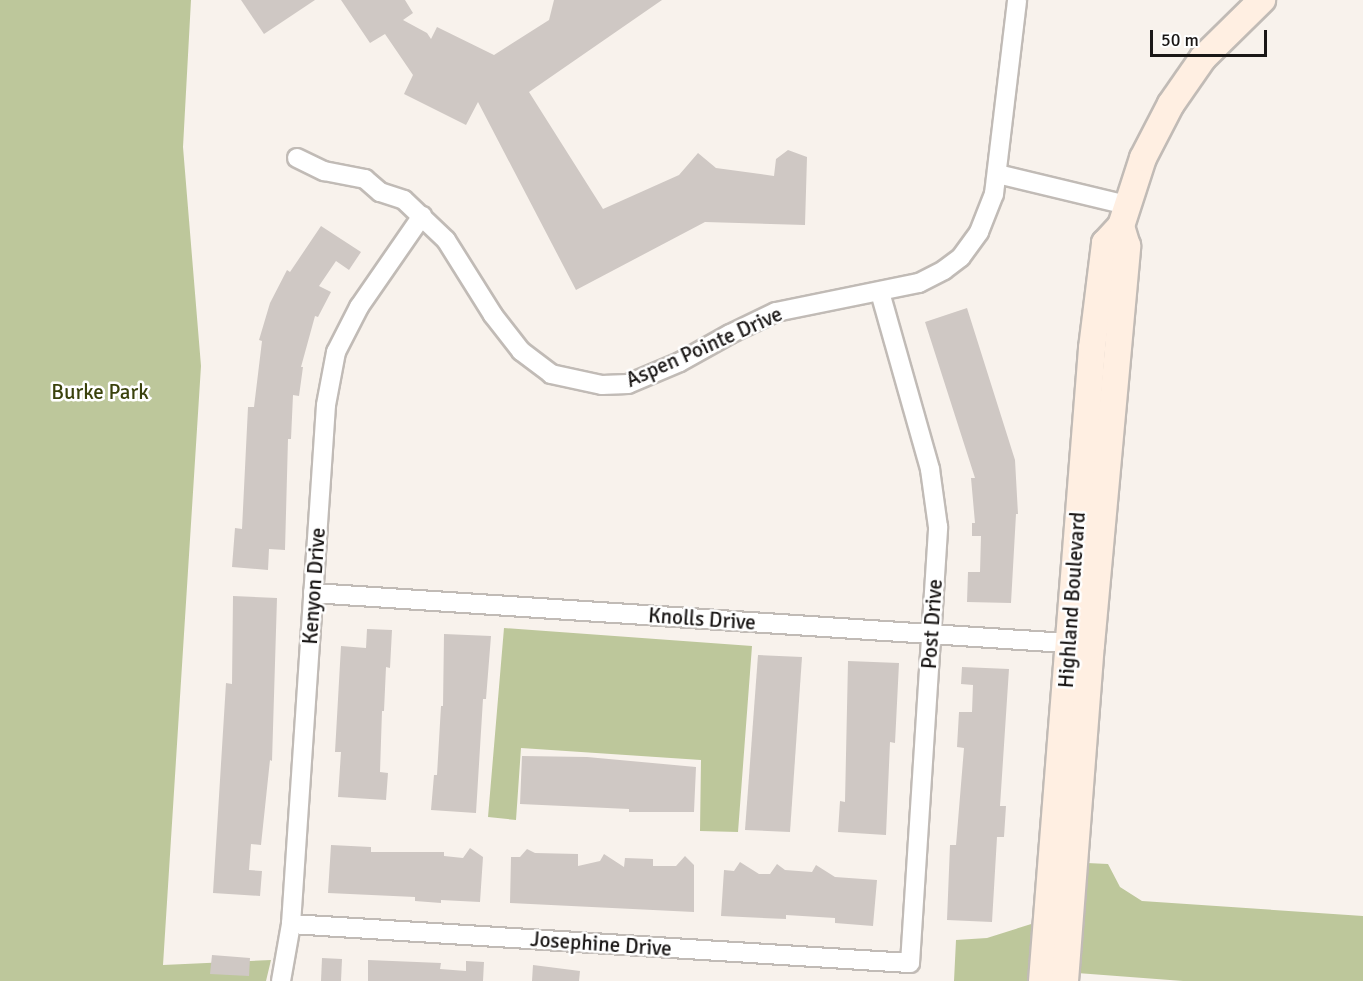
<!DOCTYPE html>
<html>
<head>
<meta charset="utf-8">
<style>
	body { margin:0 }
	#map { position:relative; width:1363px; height:981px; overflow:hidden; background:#f8f2ec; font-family:Signika,sans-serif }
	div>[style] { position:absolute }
	.green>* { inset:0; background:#bdc79b }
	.building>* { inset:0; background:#cfc8c4 }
	.roads { filter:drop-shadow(2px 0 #c1bbb6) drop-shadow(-2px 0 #c1bbb6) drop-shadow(0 2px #c1bbb6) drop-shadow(0 -2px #c1bbb6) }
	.street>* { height:18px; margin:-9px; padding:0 9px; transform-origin:9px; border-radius:9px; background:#fff }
	.secondary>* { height:26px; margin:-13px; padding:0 13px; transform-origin:13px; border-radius:13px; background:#ffefe2 }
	span { translate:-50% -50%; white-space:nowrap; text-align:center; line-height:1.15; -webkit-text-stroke:5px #fff; paint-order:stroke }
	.street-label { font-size:21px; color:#1a1716 }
	.park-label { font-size:21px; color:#3a420c }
	.scale { position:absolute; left:1150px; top:30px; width:117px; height:27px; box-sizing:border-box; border:3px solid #1a1716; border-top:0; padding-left:8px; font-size:18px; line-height:21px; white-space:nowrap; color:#1a1716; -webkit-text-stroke:4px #fff; paint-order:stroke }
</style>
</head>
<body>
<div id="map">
	<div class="green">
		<i style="clip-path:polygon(0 0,191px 0,183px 147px,201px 366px,163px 965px,271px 960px,266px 981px,0 981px)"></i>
		<i style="clip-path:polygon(504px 628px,752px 646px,738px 832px,700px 831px,701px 760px,521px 748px,516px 820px,488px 817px)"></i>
		<i style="clip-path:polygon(1087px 863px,1108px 864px,1120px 887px,1142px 901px,1363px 916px,1363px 981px,1183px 981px,1077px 973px)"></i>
		<i style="clip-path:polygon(1044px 920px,1041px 981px,954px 981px,956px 940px,987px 938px)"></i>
	</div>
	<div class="building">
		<i style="clip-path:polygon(241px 0,315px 0,264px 34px)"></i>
		<i style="clip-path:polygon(341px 0,405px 0,413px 13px,403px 20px,427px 33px,431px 39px,437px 27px,494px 55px,549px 20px,554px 0,662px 0,529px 92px,603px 209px,679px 175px,698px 153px,716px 168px,774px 176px,776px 159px,788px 150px,807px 157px,805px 225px,705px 222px,576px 290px,478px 102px,466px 125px,404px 94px,413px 75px,385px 34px,370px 43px)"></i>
		<i style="clip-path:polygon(321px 226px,361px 252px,349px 270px,336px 261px,319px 286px,331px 292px,318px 317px,315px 316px,301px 367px,303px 367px,299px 396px,293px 395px,291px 439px,288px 439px,285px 550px,269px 549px,268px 570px,232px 567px,235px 528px,242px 529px,248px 407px,254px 407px,262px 341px,259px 340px,270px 303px,287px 270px,290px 272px)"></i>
		<i style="clip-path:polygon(967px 308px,1015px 460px,1018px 514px,1016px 514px,1011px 603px,967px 602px,968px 572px,980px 572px,981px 536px,972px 536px,972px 523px,975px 523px,971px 478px,975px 478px,925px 322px)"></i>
		<i style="clip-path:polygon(233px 596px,277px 598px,272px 761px,270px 760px,261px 845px,251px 844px,249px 870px,262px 871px,260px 896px,213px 893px,226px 683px,232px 684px)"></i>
		<i style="clip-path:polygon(367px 629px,392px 630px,390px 668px,386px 667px,384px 711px,382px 711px,380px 772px,388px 773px,386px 800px,338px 797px,341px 752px,335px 752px,341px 646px,366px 648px)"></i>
		<i style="clip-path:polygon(444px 634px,491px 636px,486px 699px,483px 699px,476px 813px,431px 810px,434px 775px,437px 775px,441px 706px,443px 706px)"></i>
		<i style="clip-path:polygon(758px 655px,802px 657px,790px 832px,745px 830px)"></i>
		<i style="clip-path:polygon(848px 661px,899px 663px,895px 743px,890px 742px,886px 835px,838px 832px,840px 801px,845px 802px)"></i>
		<i style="clip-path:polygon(962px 667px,1009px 669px,1000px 806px,1006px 806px,1004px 837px,997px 837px,992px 922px,947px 920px,950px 845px,956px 845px,964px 748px,957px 747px,959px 712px,972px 712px,973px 685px,961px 684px)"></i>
		<i style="clip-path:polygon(522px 756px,587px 757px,696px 767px,694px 812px,629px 812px,629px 809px,520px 804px)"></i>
		<i style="clip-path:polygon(331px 845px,371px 847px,371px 852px,444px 852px,444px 856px,463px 858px,470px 848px,483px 857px,480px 902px,441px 900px,441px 903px,415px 901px,415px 897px,328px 893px)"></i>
		<i style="clip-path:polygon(527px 849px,535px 853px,578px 854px,578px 866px,600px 861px,604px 854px,624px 867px,625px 858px,653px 859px,653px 866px,676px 866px,685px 856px,694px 865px,694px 912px,510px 903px,511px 857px,520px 857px)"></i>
		<i style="clip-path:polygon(740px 862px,759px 874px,770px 874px,777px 864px,785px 870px,812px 872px,816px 865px,835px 877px,877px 880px,873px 926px,835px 923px,835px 918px,786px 915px,786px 919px,721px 916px,724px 870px,734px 871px)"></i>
		<i style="clip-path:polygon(212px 955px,250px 958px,249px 976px,210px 974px)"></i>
		<i style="clip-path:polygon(322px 958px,342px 959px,341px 981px,321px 981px)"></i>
		<i style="clip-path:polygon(368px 960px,441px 963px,440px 969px,466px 971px,466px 961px,484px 962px,483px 981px,368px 981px)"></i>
		<i style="clip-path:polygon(533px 965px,580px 971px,579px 981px,532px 981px)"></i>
	</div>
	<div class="roads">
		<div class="street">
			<i style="left:297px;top:158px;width:30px;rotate:26deg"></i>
			<i style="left:324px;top:171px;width:42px;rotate:11deg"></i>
			<i style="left:365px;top:179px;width:20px;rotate:41deg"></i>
			<i style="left:380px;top:192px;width:25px;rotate:18deg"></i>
			<i style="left:404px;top:200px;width:58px;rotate:43.6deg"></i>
			<i style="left:446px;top:240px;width:89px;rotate:57.9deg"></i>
			<i style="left:493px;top:315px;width:46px;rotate:52.1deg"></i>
			<i style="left:521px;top:351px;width:38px;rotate:37deg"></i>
			<i style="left:551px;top:374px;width:52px;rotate:12.2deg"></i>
			<i style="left:602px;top:385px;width:26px;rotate:-2deg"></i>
			<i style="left:628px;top:384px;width:56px;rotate:-22.9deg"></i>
			<i style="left:680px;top:362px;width:57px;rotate:-29.2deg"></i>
			<i style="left:730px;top:334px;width:51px;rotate:-25.6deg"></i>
			<i style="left:776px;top:312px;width:146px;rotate:-11.5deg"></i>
			<i style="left:919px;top:283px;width:28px;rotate:-27deg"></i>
			<i style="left:944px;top:270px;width:21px;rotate:-37deg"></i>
			<i style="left:961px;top:257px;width:31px;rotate:-54deg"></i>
			<i style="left:979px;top:232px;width:41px;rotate:-68.5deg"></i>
			<i style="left:994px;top:194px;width:195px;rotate:-83.2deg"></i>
			<i style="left:998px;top:174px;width:133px;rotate:13.5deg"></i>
			<i style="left:313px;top:593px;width:770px;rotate:3.8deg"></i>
			<i style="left:291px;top:924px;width:620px;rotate:3.61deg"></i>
			<i style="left:910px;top:963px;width:437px;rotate:-86.3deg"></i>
			<i style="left:938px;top:527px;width:59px;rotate:-97.9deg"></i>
			<i style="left:930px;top:469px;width:184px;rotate:-105.8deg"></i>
			<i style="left:281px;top:981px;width:58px;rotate:-80deg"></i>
			<i style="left:291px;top:924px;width:520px;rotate:-86.14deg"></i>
			<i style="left:326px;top:405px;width:54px;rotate:-79.3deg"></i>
			<i style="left:336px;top:352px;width:51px;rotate:-62.9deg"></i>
			<i style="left:359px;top:307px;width:111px;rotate:-55.3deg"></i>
		</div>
		<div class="secondary">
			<i style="left:1042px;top:981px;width:635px;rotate:-85.48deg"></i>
			<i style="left:1092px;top:348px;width:106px;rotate:-82.9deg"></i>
			<i style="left:1105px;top:243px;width:23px;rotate:-47deg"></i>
			<i style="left:1121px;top:226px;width:71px;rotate:-72.1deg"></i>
			<i style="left:1143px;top:158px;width:61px;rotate:-62.6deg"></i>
			<i style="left:1171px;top:104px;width:56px;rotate:-55.2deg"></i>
			<i style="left:1203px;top:58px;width:83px;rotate:-44.5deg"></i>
			<i style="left:1065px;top:981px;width:337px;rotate:-85.6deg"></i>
			<i style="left:1091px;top:645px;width:401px;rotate:-84.8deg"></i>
			<i style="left:1127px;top:246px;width:21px;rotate:-107deg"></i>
		</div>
	</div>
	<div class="street-label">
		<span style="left:704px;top:347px;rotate:-24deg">Aspen Pointe Drive</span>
		<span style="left:314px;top:586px;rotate:-86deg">Kenyon Drive</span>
		<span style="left:1072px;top:600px;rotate:-86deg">Highland Boulevard</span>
		<span style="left:702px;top:619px;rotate:4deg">Knolls Drive</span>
		<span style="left:932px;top:624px;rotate:-86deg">Post Drive</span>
		<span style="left:601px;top:944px;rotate:4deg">Josephine Drive</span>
	</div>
	<div class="park-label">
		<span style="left:100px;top:392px">Burke Park</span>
	</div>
	<div class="scale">50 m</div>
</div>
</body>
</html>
